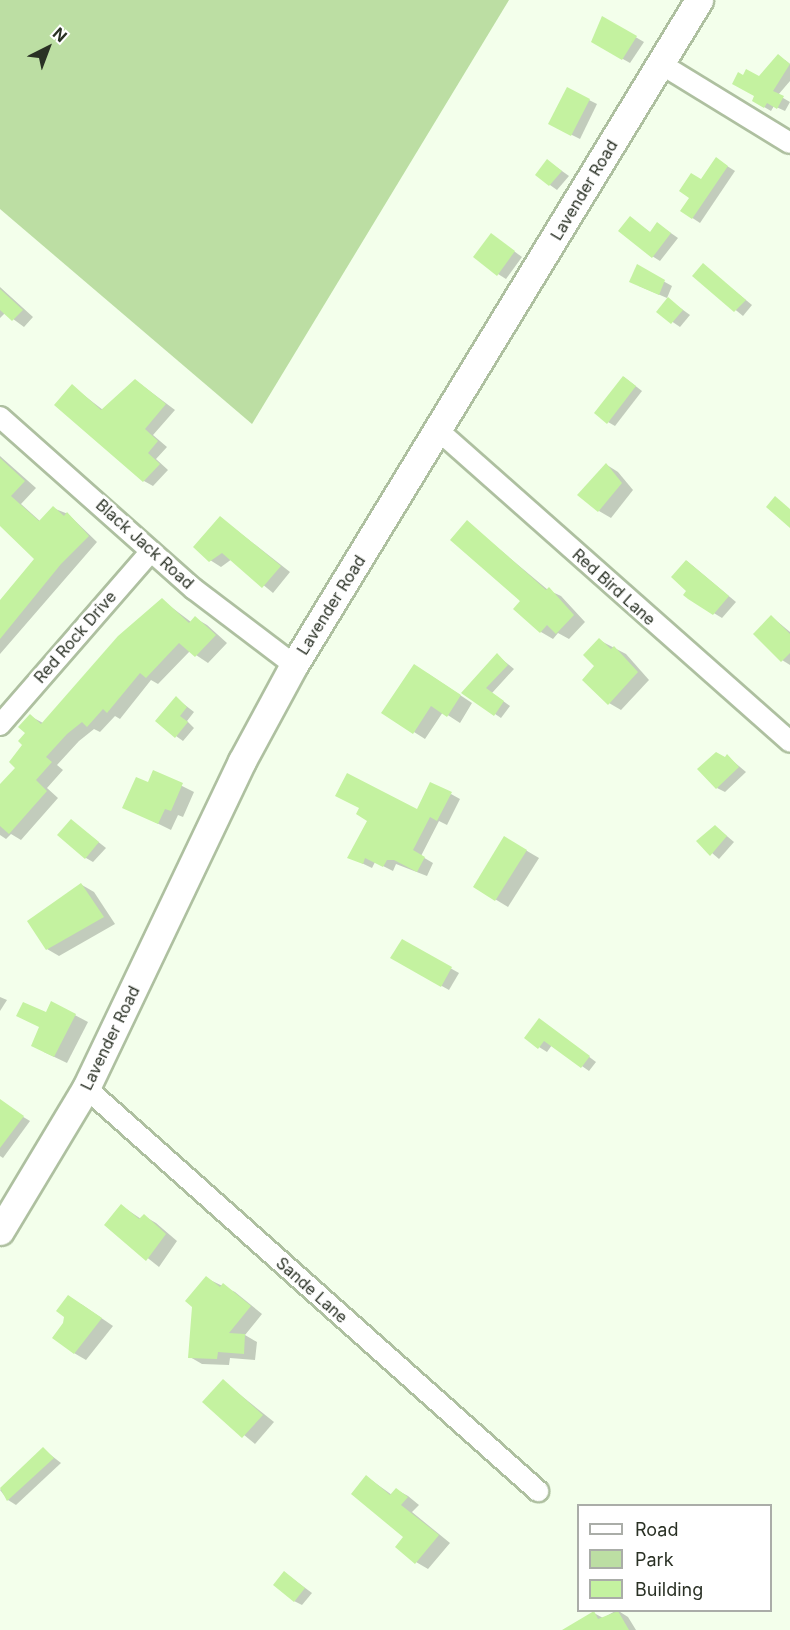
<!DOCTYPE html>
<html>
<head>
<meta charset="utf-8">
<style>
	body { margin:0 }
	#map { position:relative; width:790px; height:1630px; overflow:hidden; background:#f3ffeb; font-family:Inter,sans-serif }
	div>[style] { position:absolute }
	.green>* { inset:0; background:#bcdea3 }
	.shadow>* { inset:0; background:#0003 }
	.building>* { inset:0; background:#c4f2a0 }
	.roads { filter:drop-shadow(2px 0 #aec0a0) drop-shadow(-2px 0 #aec0a0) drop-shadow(0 2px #aec0a0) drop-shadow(0 -2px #aec0a0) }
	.street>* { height:20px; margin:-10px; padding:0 10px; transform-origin:10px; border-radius:10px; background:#fff }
	.secondary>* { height:27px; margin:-13.5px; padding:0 13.5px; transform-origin:13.5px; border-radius:13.5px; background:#fff }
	span { translate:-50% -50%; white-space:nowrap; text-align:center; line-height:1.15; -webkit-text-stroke:6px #fff; paint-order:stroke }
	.street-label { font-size:16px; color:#2a3125 }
	.legend { position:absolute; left:577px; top:1504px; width:195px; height:108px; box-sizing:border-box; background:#fff; border:2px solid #aaada8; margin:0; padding:8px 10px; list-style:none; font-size:18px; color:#2a3125 }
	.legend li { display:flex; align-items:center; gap:12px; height:30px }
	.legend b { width:30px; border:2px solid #aaada8 }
	.north { position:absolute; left:18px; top:18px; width:60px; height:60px; -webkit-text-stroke:4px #fff; paint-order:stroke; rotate:42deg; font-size:16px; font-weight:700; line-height:24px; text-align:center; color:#2a3125 }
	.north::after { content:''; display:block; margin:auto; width:21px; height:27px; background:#2a3125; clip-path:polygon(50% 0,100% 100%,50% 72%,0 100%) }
</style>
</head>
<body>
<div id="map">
	<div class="green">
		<i style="clip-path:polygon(0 0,509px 0,252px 424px,0 209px)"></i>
	</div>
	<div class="shadow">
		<i style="clip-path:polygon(603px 18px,644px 42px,630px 63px,593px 42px)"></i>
		<i style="clip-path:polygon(785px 60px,790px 64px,790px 81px,778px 95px,790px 102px,785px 111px,774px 106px,771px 111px,754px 101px,756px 96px,744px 77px,760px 78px)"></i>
		<i style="clip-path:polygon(589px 100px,597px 104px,580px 139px,558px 128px)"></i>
		<i style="clip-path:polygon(548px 161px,569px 176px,557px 190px,550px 185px)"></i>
		<i style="clip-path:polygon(724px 164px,735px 171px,700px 223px,682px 211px,702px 181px)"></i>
		<i style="clip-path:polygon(630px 218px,651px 233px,658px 224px,678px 238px,660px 261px,652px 256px)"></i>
		<i style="clip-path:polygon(499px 240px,522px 257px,506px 279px,498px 274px)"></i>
		<i style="clip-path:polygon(703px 265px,752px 305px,743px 316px,694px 276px)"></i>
		<i style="clip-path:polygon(638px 267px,672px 286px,667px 298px,639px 286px)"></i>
		<i style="clip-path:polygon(0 287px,33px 317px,24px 327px,5px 313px,0 318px)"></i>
		<i style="clip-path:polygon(668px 299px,690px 315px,680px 327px,658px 312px)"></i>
		<i style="clip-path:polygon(624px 377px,642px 391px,615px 426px,608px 422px)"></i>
		<i style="clip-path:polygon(135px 380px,175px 410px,153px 435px,167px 447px,156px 459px,168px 470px,153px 486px,144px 481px,72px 386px,103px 410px)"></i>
		<i style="clip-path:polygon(0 456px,36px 488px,21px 504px,41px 522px,53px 508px,68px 514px,97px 542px,0 654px,0 602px,36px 559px,0 524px)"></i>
		<i style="clip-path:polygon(607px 465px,618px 472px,633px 490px,611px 518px,599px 511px)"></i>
		<i style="clip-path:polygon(221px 518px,290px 572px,273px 593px,232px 559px,221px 567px,210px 560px)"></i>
		<i style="clip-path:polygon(467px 522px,548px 590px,561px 596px,585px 622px,569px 639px,558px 633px,553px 639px,541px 632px)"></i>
		<i style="clip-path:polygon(687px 561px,736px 602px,722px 618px,689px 598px)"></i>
		<i style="clip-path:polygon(162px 600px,191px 622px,195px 618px,207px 625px,227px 643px,208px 663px,190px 651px,158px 684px,151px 680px,120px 719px,115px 716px,100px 732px,94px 729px,79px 741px,57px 765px,63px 770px,47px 788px,58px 798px,21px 840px,11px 834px,6px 839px,0 835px,0 786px,17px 767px,30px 716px,43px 723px)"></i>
		<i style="clip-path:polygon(772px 617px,790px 632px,790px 665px,782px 660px)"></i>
		<i style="clip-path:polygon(599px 640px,626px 654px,649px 680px,621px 710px,609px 703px,597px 666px)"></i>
		<i style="clip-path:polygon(497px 655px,514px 669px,492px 693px,510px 706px,501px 718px,464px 693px)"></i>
		<i style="clip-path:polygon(427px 673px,472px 703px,460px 723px,443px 712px,425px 739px,414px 732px)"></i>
		<i style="clip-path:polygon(176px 698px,194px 712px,187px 721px,194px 728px,183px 741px,176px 736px)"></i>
		<i style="clip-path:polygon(727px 756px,746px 772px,725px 792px,717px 788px)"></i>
		<i style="clip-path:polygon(154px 772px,194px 792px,183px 817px,178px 815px,171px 830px,124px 807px,148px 784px)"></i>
		<i style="clip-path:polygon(451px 794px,460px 799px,447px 825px,439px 821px,421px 856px,433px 863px,427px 876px,396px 864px,393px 871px,375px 862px,372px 868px,349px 857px)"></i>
		<i style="clip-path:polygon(72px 821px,106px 848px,93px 862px,86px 858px)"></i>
		<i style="clip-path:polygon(715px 826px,734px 842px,719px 859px,698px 841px)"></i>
		<i style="clip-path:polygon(505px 838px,539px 858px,508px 907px,475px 887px)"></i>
		<i style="clip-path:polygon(82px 885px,94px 892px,115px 924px,59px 956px,47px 949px)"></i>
		<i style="clip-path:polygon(402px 941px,459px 973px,449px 990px,392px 958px)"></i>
		<i style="clip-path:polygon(0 997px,7px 1000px,0 1011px)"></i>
		<i style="clip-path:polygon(52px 1003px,88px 1022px,67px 1063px,44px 1052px,47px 1014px)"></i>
		<i style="clip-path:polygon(547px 1025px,596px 1062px,589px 1071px,552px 1045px,547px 1052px,539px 1047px)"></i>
		<i style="clip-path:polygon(0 1103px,30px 1121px,3px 1158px,0 1156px)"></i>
		<i style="clip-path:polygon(122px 1206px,141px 1219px,144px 1216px,156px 1223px,177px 1241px,159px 1267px,106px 1225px)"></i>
		<i style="clip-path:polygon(206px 1278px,235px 1292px,262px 1314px,245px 1335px,257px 1342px,255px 1360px,230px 1358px,229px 1365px,202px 1364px,190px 1357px)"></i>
		<i style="clip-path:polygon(81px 1304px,113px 1326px,86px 1360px,74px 1353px)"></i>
		<i style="clip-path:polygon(223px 1381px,274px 1422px,255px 1444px,204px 1402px)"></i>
		<i style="clip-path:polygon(43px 1449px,61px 1463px,16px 1505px,8px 1500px,0 1490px)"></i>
		<i style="clip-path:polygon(367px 1477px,392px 1495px,397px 1490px,408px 1496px,419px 1505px,412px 1512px,450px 1543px,428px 1569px,416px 1562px,405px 1537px)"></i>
		<i style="clip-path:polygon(285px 1573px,312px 1593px,302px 1605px,294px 1601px)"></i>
		<i style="clip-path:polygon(617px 1610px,628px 1617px,636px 1630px,565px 1630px,594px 1613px,603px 1618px)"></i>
	</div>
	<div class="building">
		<i style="clip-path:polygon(602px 16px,637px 36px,622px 60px,591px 42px)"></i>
		<i style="clip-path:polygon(778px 54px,790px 64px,773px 91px,784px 96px,777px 109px,767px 103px,764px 108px,752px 101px,754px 96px,732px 84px,738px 72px,743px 75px,746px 69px,759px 76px)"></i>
		<i style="clip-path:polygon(567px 87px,590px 99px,571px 136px,548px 124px)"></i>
		<i style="clip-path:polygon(716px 157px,728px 166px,692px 219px,680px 211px,689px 198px,679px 191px,691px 173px,701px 179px)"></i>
		<i style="clip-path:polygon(547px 159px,562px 171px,549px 186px,535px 175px)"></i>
		<i style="clip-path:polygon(630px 216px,650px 232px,657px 222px,671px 233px,652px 258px,618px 231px)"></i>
		<i style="clip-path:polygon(491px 233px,515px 251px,497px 276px,473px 257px)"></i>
		<i style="clip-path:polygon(703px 263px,746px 300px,734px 312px,692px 276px)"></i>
		<i style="clip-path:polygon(637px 264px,665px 280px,659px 295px,629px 282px)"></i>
		<i style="clip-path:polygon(0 289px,23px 310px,12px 321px,0 310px)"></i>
		<i style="clip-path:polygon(668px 297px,683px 310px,671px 324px,656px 312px)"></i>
		<i style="clip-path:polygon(623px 376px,636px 386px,607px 424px,594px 413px)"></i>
		<i style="clip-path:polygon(135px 379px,166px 404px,145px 429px,158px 441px,148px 453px,160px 464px,143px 482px,54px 405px,72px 384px,101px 410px)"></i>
		<i style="clip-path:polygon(0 458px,25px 481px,11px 496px,39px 521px,53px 506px,64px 516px,67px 512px,89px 536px,61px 564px,0 639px,0 600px,34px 559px,0 526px)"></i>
		<i style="clip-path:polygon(606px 463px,622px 483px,598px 512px,577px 495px)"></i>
		<i style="clip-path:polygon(775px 496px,790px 509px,790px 528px,766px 507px)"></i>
		<i style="clip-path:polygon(220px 516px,281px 566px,262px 588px,222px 553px,209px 562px,193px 547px)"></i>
		<i style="clip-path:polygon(467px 520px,546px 590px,549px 587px,574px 615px,556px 634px,547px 625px,540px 633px,513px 609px,520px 601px,450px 540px)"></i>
		<i style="clip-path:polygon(686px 560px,729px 596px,713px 615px,688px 599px,683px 595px,686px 591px,671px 577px)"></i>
		<i style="clip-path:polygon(162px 598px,189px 623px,195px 616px,216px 635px,195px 657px,179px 643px,146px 678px,140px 673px,107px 713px,103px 709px,87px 727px,82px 722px,67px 734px,46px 757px,52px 762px,36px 780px,47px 791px,9px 834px,0 826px,0 784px,15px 768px,9px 762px,22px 745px,18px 741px,25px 733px,18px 727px,30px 714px,41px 724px,118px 636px)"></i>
		<i style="clip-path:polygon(771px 615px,790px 634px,790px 653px,781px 662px,753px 634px)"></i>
		<i style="clip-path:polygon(599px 638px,611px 649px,614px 646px,638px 672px,608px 705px,582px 680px,594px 666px,583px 655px)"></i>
		<i style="clip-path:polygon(497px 653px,508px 665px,486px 688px,504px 701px,494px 716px,461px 693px)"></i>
		<i style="clip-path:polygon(414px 664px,461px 695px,447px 717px,431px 706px,413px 734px,381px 713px)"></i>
		<i style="clip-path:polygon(176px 696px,187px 707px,180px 716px,188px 722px,175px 738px,155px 721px)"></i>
		<i style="clip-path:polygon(716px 752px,725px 757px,727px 754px,739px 767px,716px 789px,697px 769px)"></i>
		<i style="clip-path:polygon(153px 770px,183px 783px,171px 811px,165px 809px,158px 824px,122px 808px,136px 777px,148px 782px)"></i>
		<i style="clip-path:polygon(347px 773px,417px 809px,430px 782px,452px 792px,437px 821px,430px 817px,413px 850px,425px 857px,417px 872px,394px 860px,387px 860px,383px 867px,365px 858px,363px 864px,347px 858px,367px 821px,356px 814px,359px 808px,335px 796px)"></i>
		<i style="clip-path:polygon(71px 819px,99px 842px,85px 859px,57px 835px)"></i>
		<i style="clip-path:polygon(715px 825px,727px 836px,710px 856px,696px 841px)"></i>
		<i style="clip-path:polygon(504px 836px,527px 850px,495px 901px,473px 887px)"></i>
		<i style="clip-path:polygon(81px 883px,104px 917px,46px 950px,27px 921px)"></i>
		<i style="clip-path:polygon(402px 939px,452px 967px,441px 987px,390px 958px)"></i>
		<i style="clip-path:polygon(51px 1001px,76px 1014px,54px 1057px,31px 1046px,39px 1027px,16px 1016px,23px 1002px,46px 1012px)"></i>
		<i style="clip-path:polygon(539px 1018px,590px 1056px,581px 1068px,544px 1041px,538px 1049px,524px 1038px)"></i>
		<i style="clip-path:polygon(0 1099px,24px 1116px,0 1148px)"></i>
		<i style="clip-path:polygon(121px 1204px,139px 1219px,144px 1214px,166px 1234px,146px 1261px,104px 1225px)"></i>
		<i style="clip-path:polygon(206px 1276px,220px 1287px,223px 1283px,251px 1306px,229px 1333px,245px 1334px,244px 1354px,218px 1352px,217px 1359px,188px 1358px,192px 1307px,185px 1301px)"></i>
		<i style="clip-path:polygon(68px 1295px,102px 1318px,74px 1354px,52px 1338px,63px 1323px,64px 1317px,56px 1311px)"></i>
		<i style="clip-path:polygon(223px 1379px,263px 1415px,242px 1438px,202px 1402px)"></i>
		<i style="clip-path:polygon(43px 1447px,54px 1458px,7px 1501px,0 1488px)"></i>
		<i style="clip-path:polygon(366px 1475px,390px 1495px,396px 1488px,408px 1497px,401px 1505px,439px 1535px,415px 1564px,395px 1547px,403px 1537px,351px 1494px)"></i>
		<i style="clip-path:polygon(284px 1571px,305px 1588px,294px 1602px,273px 1585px)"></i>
		<i style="clip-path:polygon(594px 1611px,598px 1619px,618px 1611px,629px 1630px,562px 1630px)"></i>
	</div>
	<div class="roads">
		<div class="street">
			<i style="left:661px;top:64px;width:151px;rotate:31.5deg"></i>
			<i style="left:0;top:417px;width:259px;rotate:41.6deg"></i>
			<i style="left:194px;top:589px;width:126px;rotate:37.2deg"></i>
			<i style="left:439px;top:431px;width:469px;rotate:41.5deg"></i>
			<i style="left:0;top:725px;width:230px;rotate:-49deg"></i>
			<i style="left:86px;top:1088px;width:606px;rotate:41.72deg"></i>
		</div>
		<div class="secondary">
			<i style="left:0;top:1231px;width:167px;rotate:-59deg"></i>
			<i style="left:86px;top:1088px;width:362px;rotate:-64.5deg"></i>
			<i style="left:242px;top:761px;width:109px;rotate:-61.6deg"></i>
			<i style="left:294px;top:665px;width:779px;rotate:-58.66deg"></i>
		</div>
	</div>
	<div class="street-label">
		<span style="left:584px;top:190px;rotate:-59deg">Lavender Road</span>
		<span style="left:145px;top:544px;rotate:42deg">Black Jack Road</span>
		<span style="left:614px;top:587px;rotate:42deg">Red Bird Lane</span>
		<span style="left:331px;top:605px;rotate:-58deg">Lavender Road</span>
		<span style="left:75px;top:637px;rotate:-49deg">Red Rock Drive</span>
		<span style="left:110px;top:1038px;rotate:-64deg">Lavender Road</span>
		<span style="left:312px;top:1290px;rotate:42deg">Sande Lane</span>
	</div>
	<ul class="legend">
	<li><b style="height:8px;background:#fff"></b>Road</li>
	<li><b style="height:16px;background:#bcdea3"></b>Park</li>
	<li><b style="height:16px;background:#c4f2a0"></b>Building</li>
	</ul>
	<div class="north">N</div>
</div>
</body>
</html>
